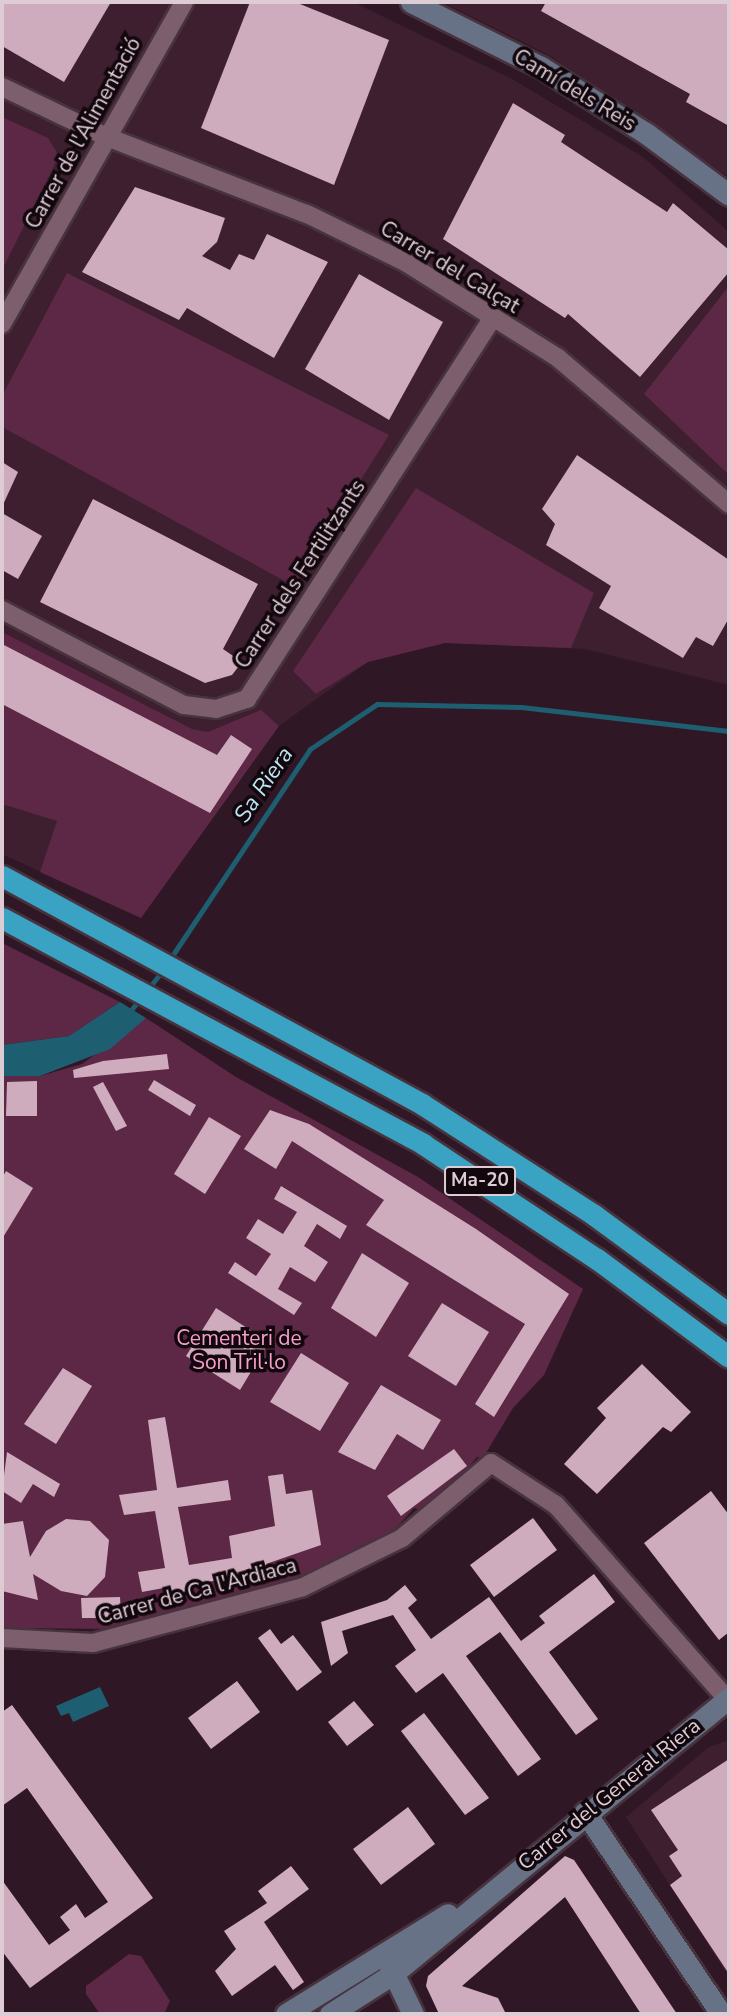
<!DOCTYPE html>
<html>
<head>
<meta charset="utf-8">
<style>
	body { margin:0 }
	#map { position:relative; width:731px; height:2016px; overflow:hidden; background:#301725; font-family:"Nunito Sans",sans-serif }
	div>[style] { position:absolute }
	.built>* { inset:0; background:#3d1f2f }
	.green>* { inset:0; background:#5d2846 }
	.water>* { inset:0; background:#1e5e71 }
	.stream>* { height:5px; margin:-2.5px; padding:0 2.5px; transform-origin:2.5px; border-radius:2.5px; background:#1e5e71 }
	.building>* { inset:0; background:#ceacbd }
	.roads { filter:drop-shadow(2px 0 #47333e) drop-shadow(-2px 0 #47333e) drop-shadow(0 2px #47333e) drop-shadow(0 -2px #47333e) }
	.street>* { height:18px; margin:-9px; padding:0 9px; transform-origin:9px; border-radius:9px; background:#7c5e6d }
	.secondary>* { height:21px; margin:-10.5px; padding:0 10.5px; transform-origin:10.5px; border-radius:10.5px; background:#687287 }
	.highway>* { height:21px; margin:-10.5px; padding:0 10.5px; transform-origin:10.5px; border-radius:10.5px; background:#3aa2c3 }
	span { translate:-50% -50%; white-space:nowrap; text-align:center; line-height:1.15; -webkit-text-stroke:7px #11070c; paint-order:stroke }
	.shield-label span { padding:2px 5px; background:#11070c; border:2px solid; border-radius:5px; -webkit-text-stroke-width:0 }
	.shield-label { font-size:19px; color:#deccd5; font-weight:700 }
	.street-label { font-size:21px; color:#deccd5 }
	.park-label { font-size:21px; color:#f59ecd }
	.water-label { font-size:23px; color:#bde6f5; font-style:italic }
	.frame { position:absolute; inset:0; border:4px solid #deccd5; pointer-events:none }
</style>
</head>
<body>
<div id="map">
	<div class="built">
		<i style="clip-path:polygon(2px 2px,353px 2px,512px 79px,643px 157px,729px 232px,729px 685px,585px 649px,445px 643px,368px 662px,279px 726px,141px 918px,2px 854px)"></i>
		<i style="clip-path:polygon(442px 2px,729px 2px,729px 177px,547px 54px)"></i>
		<i style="clip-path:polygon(729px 1740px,729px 1977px,626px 1817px,709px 1747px)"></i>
	</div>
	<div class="green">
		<i style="clip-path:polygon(2px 117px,48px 138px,59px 156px,2px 270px)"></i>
		<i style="clip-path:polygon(67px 273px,389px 435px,294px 586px,2px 427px,2px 396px)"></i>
		<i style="clip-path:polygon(729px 286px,729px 475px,644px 394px)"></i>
		<i style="clip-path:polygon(416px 488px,594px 593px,571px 648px,445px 643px,368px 662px,316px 694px,293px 671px)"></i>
		<i style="clip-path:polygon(2px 632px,192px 729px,208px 732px,261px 710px,279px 726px,141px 918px,40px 872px,57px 821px,2px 804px)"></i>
		<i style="clip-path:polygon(2px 943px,120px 1002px,69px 1036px,2px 1045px)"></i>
		<i style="clip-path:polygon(146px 1018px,236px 1077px,418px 1177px,583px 1289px,544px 1375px,513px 1408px,483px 1458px,477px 1457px,430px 1512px,414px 1508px,388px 1537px,301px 1581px,114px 1629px,2px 1628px,2px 1076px,40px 1076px,82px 1064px)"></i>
		<i style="clip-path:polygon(129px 1954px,141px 1956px,170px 2001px,164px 2014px,100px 2014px,86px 1994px,86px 1986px)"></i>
	</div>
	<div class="water">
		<i style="clip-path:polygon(120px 1002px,146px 1018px,110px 1049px,40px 1076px,2px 1076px,2px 1045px,69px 1036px)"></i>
		<i style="clip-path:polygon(100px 1687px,109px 1706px,73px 1722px,69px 1713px,61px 1716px,56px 1706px)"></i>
	</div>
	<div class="stream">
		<i style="left:168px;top:962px;width:256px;rotate:-56.3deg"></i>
		<i style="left:310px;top:749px;width:81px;rotate:-33.9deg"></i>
		<i style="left:377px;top:704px;width:144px;rotate:1.2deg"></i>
		<i style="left:521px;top:707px;width:209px;rotate:6.6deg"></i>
		<i style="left:147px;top:990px;width:26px;rotate:-51deg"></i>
		<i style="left:127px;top:1015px;width:22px;rotate:-51deg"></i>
	</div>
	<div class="building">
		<i style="clip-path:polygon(2px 2px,111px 2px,64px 82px,2px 46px)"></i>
		<i style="clip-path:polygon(250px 2px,295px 2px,389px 40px,334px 185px,201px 128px)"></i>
		<i style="clip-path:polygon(546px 2px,729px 2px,729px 126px,686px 102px,690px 94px,541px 11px)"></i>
		<i style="clip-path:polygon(513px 103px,565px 135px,561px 142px,667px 212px,673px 203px,729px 250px,729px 272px,640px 377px,568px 314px,565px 318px,443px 239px)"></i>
		<i style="clip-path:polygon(135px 187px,225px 218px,217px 242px,202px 256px,230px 270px,239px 254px,254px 260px,267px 234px,328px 262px,274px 358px,187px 308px,179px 320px,82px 272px)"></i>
		<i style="clip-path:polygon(359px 274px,443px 322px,389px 420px,305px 369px)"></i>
		<i style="clip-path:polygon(577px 455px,729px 560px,729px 618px,713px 646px,696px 637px,683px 658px,599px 608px,611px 586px,546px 545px,555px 524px,542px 509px)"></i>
		<i style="clip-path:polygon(2px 462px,18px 472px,2px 507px)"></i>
		<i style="clip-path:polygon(93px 499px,258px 584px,223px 649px,242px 662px,232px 675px,205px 683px,40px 602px)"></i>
		<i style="clip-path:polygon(2px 513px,42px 536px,18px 579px,2px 570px)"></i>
		<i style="clip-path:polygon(2px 644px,217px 755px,231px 735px,252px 749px,210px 813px,2px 704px)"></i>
		<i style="clip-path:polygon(167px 1054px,169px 1069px,74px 1078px,73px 1070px,103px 1061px)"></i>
		<i style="clip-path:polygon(154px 1080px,196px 1105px,190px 1116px,148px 1090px)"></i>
		<i style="clip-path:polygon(37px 1081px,37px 1116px,6px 1116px,7px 1082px)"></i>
		<i style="clip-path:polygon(103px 1082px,127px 1126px,116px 1131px,93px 1087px)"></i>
		<i style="clip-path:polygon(270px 1110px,309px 1124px,476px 1229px,569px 1294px,494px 1417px,475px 1404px,525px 1324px,366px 1225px,384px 1200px,292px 1141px,276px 1169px,244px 1149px)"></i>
		<i style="clip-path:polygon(209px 1117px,241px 1136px,205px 1194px,174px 1174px)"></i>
		<i style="clip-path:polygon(6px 1171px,33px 1188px,2px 1239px,2px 1178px)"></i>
		<i style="clip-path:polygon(281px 1186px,347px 1226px,340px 1239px,317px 1224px,304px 1246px,328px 1262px,315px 1282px,290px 1267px,278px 1289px,302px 1303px,294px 1315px,228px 1273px,235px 1262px,256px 1276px,271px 1254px,246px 1238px,258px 1219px,283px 1234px,297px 1212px,274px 1199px)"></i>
		<i style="clip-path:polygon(362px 1253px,409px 1283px,376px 1337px,331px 1308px)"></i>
		<i style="clip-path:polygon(442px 1303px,489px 1332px,456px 1386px,408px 1356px)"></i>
		<i style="clip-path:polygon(216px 1308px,269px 1342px,240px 1390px,186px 1356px)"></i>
		<i style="clip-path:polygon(301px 1353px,349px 1383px,320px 1431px,270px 1402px)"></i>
		<i style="clip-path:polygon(642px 1364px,691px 1412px,671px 1432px,663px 1427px,597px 1494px,564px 1464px,606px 1418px,597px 1408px)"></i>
		<i style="clip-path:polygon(63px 1368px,92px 1386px,56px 1444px,24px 1424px)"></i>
		<i style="clip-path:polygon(381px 1385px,441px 1420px,423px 1450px,397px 1434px,375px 1470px,338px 1452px)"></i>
		<i style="clip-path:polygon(165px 1417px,177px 1488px,228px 1480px,231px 1500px,178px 1507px,189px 1565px,232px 1558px,229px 1536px,275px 1526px,268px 1476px,283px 1474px,286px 1494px,312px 1490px,321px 1545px,266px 1564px,268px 1573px,186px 1585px,188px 1595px,171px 1598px,169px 1587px,142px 1592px,138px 1572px,165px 1568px,155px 1511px,124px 1515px,119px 1495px,157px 1490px,148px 1420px)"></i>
		<i style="clip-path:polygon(454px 1449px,467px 1466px,401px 1516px,387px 1496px)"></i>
		<i style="clip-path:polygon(7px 1452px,60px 1484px,54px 1497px,33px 1484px,21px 1503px,2px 1491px)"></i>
		<i style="clip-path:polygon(711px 1491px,729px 1515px,729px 1632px,719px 1640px,644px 1543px)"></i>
		<i style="clip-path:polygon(533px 1518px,557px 1550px,494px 1597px,470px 1565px)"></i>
		<i style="clip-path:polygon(66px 1519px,90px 1521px,109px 1540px,105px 1577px,87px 1596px,61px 1591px,33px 1574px,38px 1600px,2px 1591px,2px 1524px,23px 1521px,30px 1557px,46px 1531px)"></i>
		<i style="clip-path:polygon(594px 1574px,615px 1602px,549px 1652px,598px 1719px,576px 1735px,500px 1632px,466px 1656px,541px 1759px,518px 1776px,443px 1673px,416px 1693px,395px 1666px,416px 1650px,393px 1615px,342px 1631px,348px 1653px,331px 1666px,321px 1622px,387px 1600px,405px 1585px,417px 1600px,408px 1608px,431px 1639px,489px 1597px,521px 1641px,545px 1623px,539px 1616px)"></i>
		<i style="clip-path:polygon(120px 1597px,121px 1618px,82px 1618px,81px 1598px)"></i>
		<i style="clip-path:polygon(270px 1629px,281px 1644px,293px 1635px,322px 1672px,297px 1691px,258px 1638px)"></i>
		<i style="clip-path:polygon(237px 1681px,260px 1712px,211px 1749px,188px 1718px)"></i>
		<i style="clip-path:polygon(354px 1701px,374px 1725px,347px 1746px,328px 1722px)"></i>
		<i style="clip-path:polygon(12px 1705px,153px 1898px,30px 1988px,2px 1951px,2px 1880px,49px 1945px,70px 1930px,60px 1917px,76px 1904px,85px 1918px,108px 1902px,27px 1788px,2px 1806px,2px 1712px)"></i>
		<i style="clip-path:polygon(424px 1713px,489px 1798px,465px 1815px,401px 1731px)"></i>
		<i style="clip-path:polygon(729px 1759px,729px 1974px,670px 1885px,682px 1876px,669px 1856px,678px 1850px,651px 1810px)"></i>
		<i style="clip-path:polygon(408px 1807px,435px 1844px,381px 1885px,353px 1849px)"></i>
		<i style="clip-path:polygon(565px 1856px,574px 1860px,677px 2014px,641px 2014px,565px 1897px,462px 1986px,498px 1998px,506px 2014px,439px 2014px,426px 1986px,428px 1976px)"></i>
		<i style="clip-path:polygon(291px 1866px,309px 1889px,264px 1922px,304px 1982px,293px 1990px,275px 1965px,232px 1996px,215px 1971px,236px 1949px,224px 1931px,267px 1903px,258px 1891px)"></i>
	</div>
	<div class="roads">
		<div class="street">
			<i style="left:2px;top:87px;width:116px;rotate:25.5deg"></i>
			<i style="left:107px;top:137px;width:214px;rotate:21.1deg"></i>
			<i style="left:307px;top:214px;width:109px;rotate:26.1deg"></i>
			<i style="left:405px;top:262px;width:181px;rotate:32.1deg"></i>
			<i style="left:558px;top:358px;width:225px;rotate:40.5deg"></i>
			<i style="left:2px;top:324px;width:370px;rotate:-60.5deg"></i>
			<i style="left:2px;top:610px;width:205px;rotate:27.6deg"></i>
			<i style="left:184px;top:705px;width:32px;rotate:7deg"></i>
			<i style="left:216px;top:709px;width:33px;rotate:-18deg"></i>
			<i style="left:247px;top:699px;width:454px;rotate:-57.2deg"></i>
			<i style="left:2px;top:1638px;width:91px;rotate:3.1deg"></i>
			<i style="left:93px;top:1643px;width:217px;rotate:-14.9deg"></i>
			<i style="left:303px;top:1587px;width:110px;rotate:-26.3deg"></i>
			<i style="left:402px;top:1538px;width:116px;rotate:-40.1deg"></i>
			<i style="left:491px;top:1463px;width:77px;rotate:32.9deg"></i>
			<i style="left:556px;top:1505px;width:260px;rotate:48.6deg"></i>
		</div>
		<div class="secondary">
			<i style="left:411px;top:2px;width:145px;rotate:26.6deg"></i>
			<i style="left:541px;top:67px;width:125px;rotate:32.3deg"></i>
			<i style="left:647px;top:134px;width:102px;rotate:36.6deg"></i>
			<i style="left:585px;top:1812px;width:244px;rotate:56deg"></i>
			<i style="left:388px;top:1962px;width:58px;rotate:64.3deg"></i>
			<i style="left:286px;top:2014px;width:190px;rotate:-31.7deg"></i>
			<i style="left:330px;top:2014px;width:76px;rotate:-32.6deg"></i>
			<i style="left:394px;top:1973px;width:433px;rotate:-39.4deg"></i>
		</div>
		<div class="highway">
			<i style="left:2px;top:876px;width:478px;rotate:28.5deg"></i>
			<i style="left:422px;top:1104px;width:205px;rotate:32.8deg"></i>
			<i style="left:594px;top:1215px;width:167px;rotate:36.3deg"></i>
			<i style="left:2px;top:918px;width:478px;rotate:28.2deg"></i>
			<i style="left:423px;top:1144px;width:209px;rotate:33.5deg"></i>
			<i style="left:597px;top:1259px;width:164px;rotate:36.6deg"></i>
		</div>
	</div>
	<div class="shield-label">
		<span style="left:480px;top:1181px">Ma-20</span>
	</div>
	<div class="street-label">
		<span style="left:575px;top:90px;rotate:31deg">Camí dels Reis</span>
		<span style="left:83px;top:133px;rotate:-61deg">Carrer de l'Alimentació</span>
		<span style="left:450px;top:267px;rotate:31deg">Carrer del Calçat</span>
		<span style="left:300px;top:574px;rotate:-57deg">Carrer dels Fertilitzants</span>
		<span style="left:197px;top:1591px;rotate:-15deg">Carrer de Ca l'Ardiaca</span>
		<span style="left:609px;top:1794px;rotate:-39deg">Carrer del General Riera</span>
	</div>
	<div class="park-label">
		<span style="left:239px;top:1350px">Cementeri de<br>Son Tril·lo</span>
	</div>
	<div class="water-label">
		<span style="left:264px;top:785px;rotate:-56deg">Sa Riera</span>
	</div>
	<div class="frame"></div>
</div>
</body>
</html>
